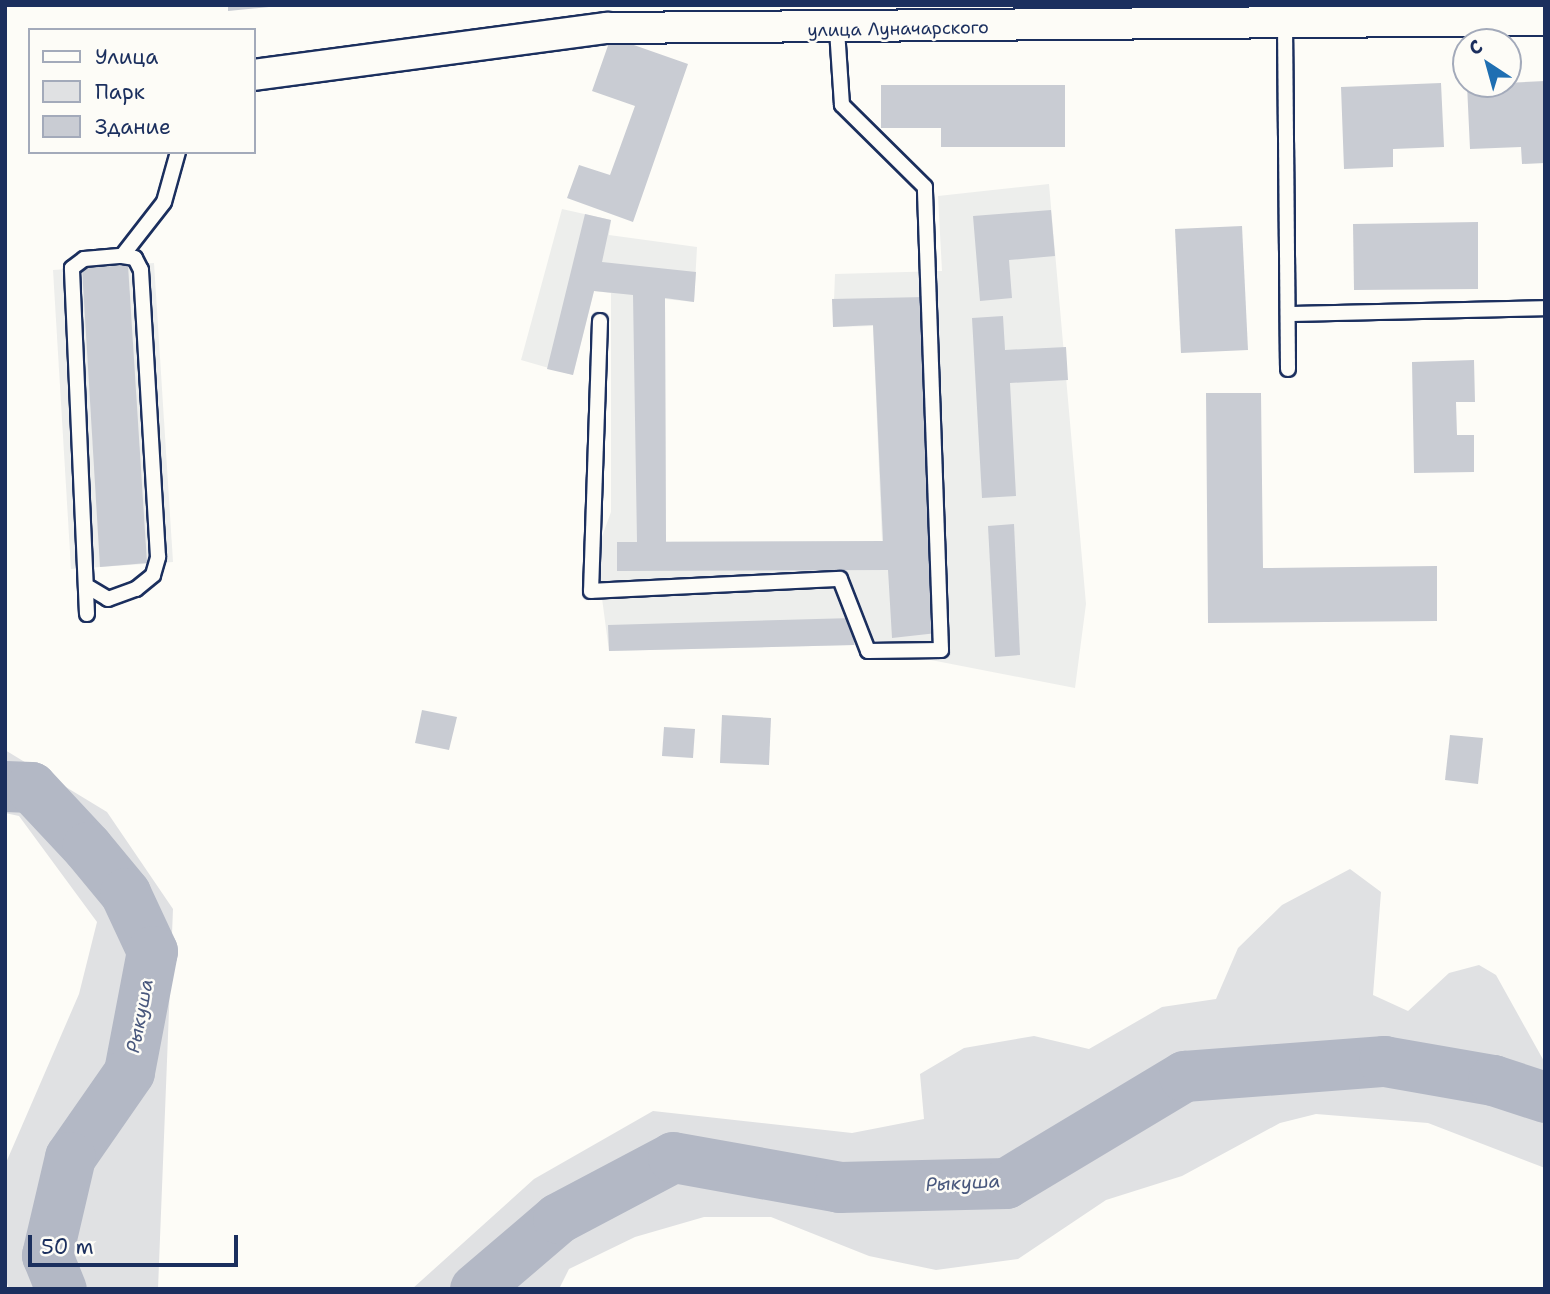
<!DOCTYPE html>
<html>
<head>
<meta charset="utf-8">
<style>
	body { margin:0 }
	#map { position:relative; width:1550px; height:1294px; overflow:hidden; background:#fdfcf7; font-family:"Shantell Sans",sans-serif }
	div>[style] { position:absolute }
	.built>* { inset:0; background:#edeeec }
	.green>* { inset:0; background:#e0e1e3 }
	.river>* { height:51px; margin:-25.5px; padding:0 25.5px; transform-origin:25.5px; border-radius:25.5px; background:#b3b8c5 }
	.building>* { inset:0; background:#c9ccd3 }
	.roads { filter:drop-shadow(2px 0 #1b2f5e) drop-shadow(-2px 0 #1b2f5e) drop-shadow(0 2px #1b2f5e) drop-shadow(0 -2px #1b2f5e) }
	.service>* { height:14px; margin:-7px; padding:0 7px; transform-origin:7px; border-radius:7px; background:#fdfcf7 }
	.minor>* { height:30px; margin:-15px; padding:0 15px; transform-origin:15px; border-radius:15px; background:#fdfcf7 }
	span { translate:-50% -50%; white-space:nowrap; text-align:center; line-height:1.15; -webkit-text-stroke:5px #fdfcf7; paint-order:stroke }
	.street-label { font-size:18px; color:#1b2f5e }
	.water-label { font-size:19px; color:#49587d; font-style:italic }
	.frame { position:absolute; inset:0; border:7px solid #1b2f5e; pointer-events:none }
	.legend { position:absolute; left:28px; top:28px; width:228px; height:126px; box-sizing:border-box; background:#fdfcf7; border:2px solid #a3aaba; margin:0; padding:9px 12px; list-style:none; font-size:21px; color:#1b2f5e }
	.legend li { display:flex; align-items:center; gap:14px; height:35px }
	.legend b { width:35px; border:2px solid #a3aaba }
	.north { position:absolute; left:1452px; top:28px; width:70px; height:70px; box-sizing:border-box; background:#fdfcf7; border:2px solid #a3aaba; border-radius:50%; rotate:324deg; font-size:19px; font-weight:700; line-height:28px; text-align:center; color:#1b2f5e }
	.north::after { content:''; display:block; margin:auto; width:24px; height:32px; background:#1f6fb2; clip-path:polygon(50% 0,100% 100%,50% 72%,0 100%) }
	.scale { position:absolute; left:28px; top:1235px; width:210px; height:32px; box-sizing:border-box; border:4px solid #1b2f5e; border-top:0; padding-left:9px; font-size:21px; line-height:24px; white-space:nowrap; color:#1b2f5e; -webkit-text-stroke:5px #fdfcf7; paint-order:stroke }
</style>
</head>
<body>
<div id="map">
	<div class="built">
		<i style="clip-path:polygon(1049px 184px,1086px 604px,1075px 688px,854px 645px,609px 651px,596px 553px,611px 512px,611px 293px,594px 291px,573px 375px,521px 360px,562px 209px,611px 220px,609px 235px,697px 247px,694px 302px,665px 299px,666px 541px,882px 541px,873px 326px,833px 327px,835px 274px,942px 271px,938px 196px)"></i>
		<i style="clip-path:polygon(154px 263px,173px 562px,71px 569px,53px 270px)"></i>
	</div>
	<div class="green">
		<i style="clip-path:polygon(5px 750px,107px 812px,173px 909px,158px 1289px,9px 1289px,5px 1277px,5px 1165px,79px 994px,97px 922px,19px 816px,5px 813px)"></i>
		<i style="clip-path:polygon(1350px 869px,1381px 892px,1373px 995px,1408px 1011px,1449px 973px,1479px 965px,1496px 975px,1545px 1063px,1545px 1168px,1428px 1123px,1316px 1114px,1280px 1123px,1182px 1176px,1106px 1200px,1018px 1259px,936px 1270px,869px 1256px,771px 1217px,704px 1217px,635px 1237px,569px 1269px,559px 1289px,412px 1289px,534px 1179px,653px 1111px,852px 1133px,924px 1119px,920px 1074px,964px 1048px,1034px 1036px,1089px 1049px,1162px 1007px,1216px 999px,1238px 948px,1282px 905px)"></i>
	</div>
	<div class="river">
		<i style="left:5px;top:786px;width:26px;rotate:2deg"></i>
		<i style="left:31px;top:787px;width:82px;rotate:47deg"></i>
		<i style="left:87px;top:847px;width:60px;rotate:50.4deg"></i>
		<i style="left:125px;top:893px;width:64px;rotate:65deg"></i>
		<i style="left:152px;top:951px;width:123px;rotate:100.8deg"></i>
		<i style="left:129px;top:1072px;width:103px;rotate:124.8deg"></i>
		<i style="left:70px;top:1157px;width:101px;rotate:103.2deg"></i>
		<i style="left:47px;top:1255px;width:37px;rotate:68deg"></i>
		<i style="left:475px;top:1289px;width:109px;rotate:-40.5deg"></i>
		<i style="left:558px;top:1218px;width:130px;rotate:-27.9deg"></i>
		<i style="left:673px;top:1157px;width:169px;rotate:10.2deg"></i>
		<i style="left:839px;top:1187px;width:167px;rotate:-1.4deg"></i>
		<i style="left:1006px;top:1183px;width:208px;rotate:-31deg"></i>
		<i style="left:1184px;top:1076px;width:201px;rotate:-4.3deg"></i>
		<i style="left:1384px;top:1061px;width:111px;rotate:9.9deg"></i>
		<i style="left:1493px;top:1080px;width:55px;rotate:18.1deg"></i>
	</div>
	<div class="building">
		<i style="clip-path:polygon(228px 5px,269px 5px,269px 7px,228px 11px)"></i>
		<i style="clip-path:polygon(611px 37px,688px 64px,633px 222px,567px 198px,579px 165px,610px 175px,635px 106px,592px 91px)"></i>
		<i style="clip-path:polygon(1545px 81px,1545px 163px,1522px 164px,1521px 147px,1470px 149px,1467px 85px)"></i>
		<i style="clip-path:polygon(1441px 83px,1444px 147px,1393px 149px,1393px 167px,1344px 169px,1341px 87px)"></i>
		<i style="clip-path:polygon(881px 85px,1065px 85px,1065px 147px,941px 147px,941px 128px,881px 128px)"></i>
		<i style="clip-path:polygon(1051px 210px,1055px 256px,1009px 260px,1012px 298px,980px 301px,973px 216px)"></i>
		<i style="clip-path:polygon(585px 214px,611px 220px,602px 262px,696px 272px,694px 302px,665px 298px,666px 542px,883px 541px,873px 325px,833px 327px,832px 299px,925px 297px,946px 632px,892px 638px,888px 570px,617px 571px,617px 542px,637px 542px,633px 295px,594px 291px,573px 375px,547px 369px)"></i>
		<i style="clip-path:polygon(1478px 222px,1478px 289px,1354px 290px,1353px 224px)"></i>
		<i style="clip-path:polygon(1242px 226px,1248px 350px,1181px 353px,1175px 229px)"></i>
		<i style="clip-path:polygon(128px 265px,147px 563px,100px 567px,82px 268px)"></i>
		<i style="clip-path:polygon(1003px 316px,1005px 350px,1066px 347px,1068px 380px,1010px 383px,1016px 496px,982px 498px,972px 318px)"></i>
		<i style="clip-path:polygon(1474px 360px,1475px 402px,1456px 402px,1457px 435px,1474px 435px,1474px 472px,1414px 473px,1412px 362px)"></i>
		<i style="clip-path:polygon(1206px 393px,1261px 393px,1263px 568px,1437px 566px,1437px 621px,1208px 623px)"></i>
		<i style="clip-path:polygon(1014px 524px,1020px 655px,995px 657px,988px 526px)"></i>
		<i style="clip-path:polygon(853px 618px,854px 645px,609px 651px,608px 625px)"></i>
		<i style="clip-path:polygon(422px 710px,457px 717px,449px 750px,415px 743px)"></i>
		<i style="clip-path:polygon(722px 715px,771px 718px,769px 765px,720px 763px)"></i>
		<i style="clip-path:polygon(664px 727px,695px 729px,693px 758px,662px 756px)"></i>
		<i style="clip-path:polygon(1450px 735px,1483px 738px,1478px 784px,1445px 780px)"></i>
	</div>
	<div class="roads">
		<div class="service">
			<i style="left:1285px;top:24px;width:345px;rotate:89.5deg"></i>
			<i style="left:1288px;top:314px;width:257px;rotate:-1.3deg"></i>
			<i style="left:600px;top:321px;width:270px;rotate:91.9deg"></i>
			<i style="left:591px;top:591px;width:249px;rotate:-2.8deg"></i>
			<i style="left:840px;top:579px;width:77px;rotate:68.7deg"></i>
			<i style="left:868px;top:651px;width:73px;rotate:-0.8deg"></i>
			<i style="left:941px;top:650px;width:463px;rotate:-92deg"></i>
			<i style="left:925px;top:187px;width:117px;rotate:-135.3deg"></i>
			<i style="left:842px;top:105px;width:75px;rotate:-93.8deg"></i>
			<i style="left:90px;top:588px;width:21px;rotate:31deg"></i>
			<i style="left:108px;top:599px;width:30px;rotate:-20deg"></i>
			<i style="left:136px;top:589px;width:22px;rotate:-39deg"></i>
			<i style="left:153px;top:575px;width:19px;rotate:-74deg"></i>
			<i style="left:158px;top:557px;width:288px;rotate:-93.4deg"></i>
			<i style="left:141px;top:270px;width:13px;rotate:-117deg"></i>
			<i style="left:135px;top:258px;width:13px;rotate:-171deg"></i>
			<i style="left:87px;top:614px;width:346px;rotate:-92.5deg"></i>
			<i style="left:72px;top:268px;width:15px;rotate:-37deg"></i>
			<i style="left:84px;top:259px;width:38px;rotate:-5deg"></i>
			<i style="left:122px;top:256px;width:68px;rotate:-52.1deg"></i>
			<i style="left:164px;top:202px;width:52px;rotate:-74.4deg"></i>
		</div>
		<div class="minor">
			<i style="left:254px;top:75px;width:356px;rotate:-7.6deg"></i>
			<i style="left:607px;top:28px;width:938px;rotate:-0.49deg"></i>
		</div>
	</div>
	<div class="street-label">
		<span style="left:898px;top:29px;rotate:-1deg">улица Луначарского</span>
	</div>
	<div class="water-label">
		<span style="left:140px;top:1016px;rotate:-79deg">Рыкуша</span>
		<span style="left:963px;top:1183px;rotate:-3deg">Рыкуша</span>
	</div>
	<div class="frame"></div>
	<ul class="legend">
	<li><b style="height:9px;background:#fdfcf7"></b>Улица</li>
	<li><b style="height:19px;background:#e0e1e3"></b>Парк</li>
	<li><b style="height:19px;background:#c9ccd3"></b>Здание</li>
	</ul>
	<div class="north">С</div>
	<div class="scale">50 m</div>
</div>
</body>
</html>
